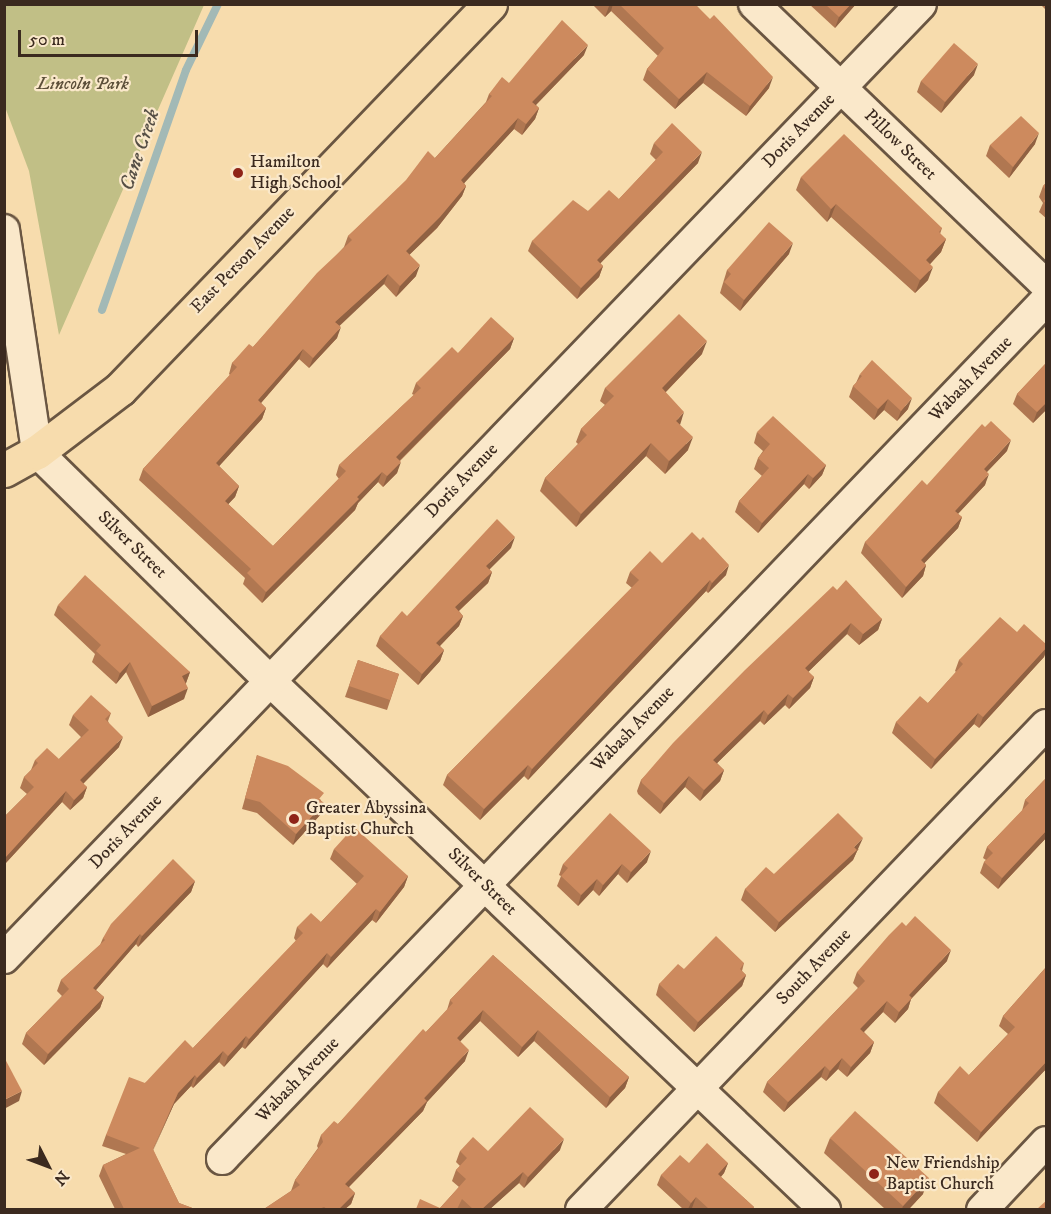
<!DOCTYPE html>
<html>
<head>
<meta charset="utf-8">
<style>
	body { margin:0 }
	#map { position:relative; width:1051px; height:1214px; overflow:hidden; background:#f7dcad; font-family:"IM FELL DW Pica",serif }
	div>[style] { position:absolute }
	.green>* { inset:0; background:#c1bf86 }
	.stream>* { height:8px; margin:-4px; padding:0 4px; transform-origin:4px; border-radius:4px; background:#a2b9b6 }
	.roads { filter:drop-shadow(2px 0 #6a5642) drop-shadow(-2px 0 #6a5642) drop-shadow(0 2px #6a5642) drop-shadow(0 -2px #6a5642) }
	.minor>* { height:30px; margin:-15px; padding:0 15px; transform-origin:15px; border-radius:15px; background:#fae8ca }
	.major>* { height:33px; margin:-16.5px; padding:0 16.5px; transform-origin:16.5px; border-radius:16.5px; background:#f7dcad }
	.wall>* { inset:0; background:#b07751 }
	.shaded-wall>* { inset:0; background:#906142 }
	.building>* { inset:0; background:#cd8a5e }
	.dots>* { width:16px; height:16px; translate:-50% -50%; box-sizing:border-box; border:3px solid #fae8ca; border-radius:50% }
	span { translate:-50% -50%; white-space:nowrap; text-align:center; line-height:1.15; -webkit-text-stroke:4.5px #fae8ca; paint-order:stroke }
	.park-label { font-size:18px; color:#5c4f39; font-style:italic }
	.street-label { font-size:18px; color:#3b2a1f }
	.poi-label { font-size:18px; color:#3b2a1f }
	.left { translate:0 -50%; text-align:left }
	.water-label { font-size:20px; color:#554e45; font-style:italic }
	.frame { position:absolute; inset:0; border:6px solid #3b2a1f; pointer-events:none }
	.north { position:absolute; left:18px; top:1136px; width:60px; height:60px; -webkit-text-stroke:4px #fae8ca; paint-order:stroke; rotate:132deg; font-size:16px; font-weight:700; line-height:24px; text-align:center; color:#3b2a1f }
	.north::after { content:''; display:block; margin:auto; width:21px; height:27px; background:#3b2a1f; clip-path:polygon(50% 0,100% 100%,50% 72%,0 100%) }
	.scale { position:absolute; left:18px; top:30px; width:180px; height:27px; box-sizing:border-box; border:3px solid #3b2a1f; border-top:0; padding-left:8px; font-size:18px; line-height:21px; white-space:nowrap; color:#3b2a1f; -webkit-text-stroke:4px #fae8ca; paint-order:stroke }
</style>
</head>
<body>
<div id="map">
	<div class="green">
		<i style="clip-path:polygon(5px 4px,204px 5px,59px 335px,29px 171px,5px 107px)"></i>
	</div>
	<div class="stream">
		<i style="left:102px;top:310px;width:254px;rotate:-70.7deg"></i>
		<i style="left:186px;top:70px;width:73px;rotate:-64.1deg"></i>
	</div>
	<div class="roads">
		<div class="minor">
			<i style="left:754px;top:4px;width:405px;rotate:43.9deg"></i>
			<i style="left:4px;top:230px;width:224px;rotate:81.5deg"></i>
			<i style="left:37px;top:452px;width:327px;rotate:44.5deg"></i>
			<i style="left:270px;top:681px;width:767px;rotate:43.63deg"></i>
			<i style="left:4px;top:958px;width:1323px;rotate:-46.13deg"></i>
			<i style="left:222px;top:1159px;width:1190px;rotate:-46.19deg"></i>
			<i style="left:581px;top:1210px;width:672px;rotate:-46.21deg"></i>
			<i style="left:982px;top:1210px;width:93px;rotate:-46.7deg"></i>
		</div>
		<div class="major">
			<i style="left:4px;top:470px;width:38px;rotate:-29deg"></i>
			<i style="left:37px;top:452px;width:104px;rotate:-37.2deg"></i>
			<i style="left:120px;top:389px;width:534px;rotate:-46.14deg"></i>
		</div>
	</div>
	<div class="wall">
		<i style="clip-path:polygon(592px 4px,695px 4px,769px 88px,746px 116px,703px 83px,675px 109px,643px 80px,647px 69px,658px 56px,611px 11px,605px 17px)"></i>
		<i style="clip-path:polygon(809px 4px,856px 4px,835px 28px)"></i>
		<i style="clip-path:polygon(1040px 4px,1047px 4px,1047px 7px,1045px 9px)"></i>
		<i style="clip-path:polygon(584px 55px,536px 105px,539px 108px,535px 119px,522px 135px,514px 129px,464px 183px,466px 186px,462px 196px,437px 228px,409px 255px,416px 276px,396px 297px,384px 284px,339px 325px,337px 338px,309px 368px,299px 359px,261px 403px,266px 408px,262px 419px,219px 466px,239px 486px,235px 497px,228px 504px,273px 546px,339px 479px,336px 475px,339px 465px,414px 395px,412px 394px,416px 383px,458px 353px,514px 338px,510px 349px,400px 461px,397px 473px,383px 487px,378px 482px,358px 503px,355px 510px,262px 603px,243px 584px,245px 578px,139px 480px,143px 469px,230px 375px,229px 374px,232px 363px,253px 347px,344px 247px,348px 236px,435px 158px,486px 102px,489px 94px,509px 83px)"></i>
		<i style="clip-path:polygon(974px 75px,941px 113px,917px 92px,921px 81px)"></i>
		<i style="clip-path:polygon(654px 143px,698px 163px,600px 263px,603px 266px,599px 277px,577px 299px,528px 251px,532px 241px,588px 211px,619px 199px,656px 160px,650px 154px)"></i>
		<i style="clip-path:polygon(1035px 144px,1009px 178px,986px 156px,990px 145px)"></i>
		<i style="clip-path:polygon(801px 177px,942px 228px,940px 234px,946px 239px,941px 252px,930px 264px,928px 280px,915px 293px,831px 217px,827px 222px,796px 190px)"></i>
		<i style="clip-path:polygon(1047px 182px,1047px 219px,1039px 212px,1043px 203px,1039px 197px,1043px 186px)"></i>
		<i style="clip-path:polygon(789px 254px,740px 311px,720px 293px,727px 270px)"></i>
		<i style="clip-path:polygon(702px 354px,665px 393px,680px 425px,688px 450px,665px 474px,646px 456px,576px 527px,540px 491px,545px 478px,578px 444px,576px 442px,581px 429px,605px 405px,600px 401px,605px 388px)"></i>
		<i style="clip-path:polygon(1047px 362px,1047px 409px,1033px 423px,1013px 404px,1017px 394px)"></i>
		<i style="clip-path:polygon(860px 374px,908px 409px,897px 421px,884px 410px,874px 420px,849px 397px,853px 386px,856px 383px)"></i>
		<i style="clip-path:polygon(757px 432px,826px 465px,822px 475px,809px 489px,804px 484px,758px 533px,735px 512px,739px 501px,762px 476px,754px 469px,758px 458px,763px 451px,754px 443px)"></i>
		<i style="clip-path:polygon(1007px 451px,987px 472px,985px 485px,958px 514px,962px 517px,958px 528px,924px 563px,926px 565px,923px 576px,902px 598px,861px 553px,865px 542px)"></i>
		<i style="clip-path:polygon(511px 548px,489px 569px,492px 572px,488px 583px,459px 611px,463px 616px,459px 626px,440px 646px,444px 650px,440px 661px,418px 685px,376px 646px,380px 636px)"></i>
		<i style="clip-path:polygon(662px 563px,726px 575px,708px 593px,706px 591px,528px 780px,524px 776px,480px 820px,443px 785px,447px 775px,632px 588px,626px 583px,630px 572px)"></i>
		<i style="clip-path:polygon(837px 590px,882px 619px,878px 630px,859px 645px,847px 634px,808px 672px,814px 677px,810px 688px,789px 709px,785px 705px,764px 725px,760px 721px,717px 763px,724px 770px,720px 781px,700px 801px,685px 787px,660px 814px,638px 794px,637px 791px,641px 780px)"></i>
		<i style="clip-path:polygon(58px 605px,190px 672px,186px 683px,184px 699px,148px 717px,126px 672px,116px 684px,92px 662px,95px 654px,54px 615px)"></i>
		<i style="clip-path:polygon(1017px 632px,1047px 645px,1047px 649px,1044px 657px,979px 728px,974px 724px,931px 769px,892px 733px,896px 722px,928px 703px,956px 672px,955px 671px,959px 660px)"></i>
		<i style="clip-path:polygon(358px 660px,399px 674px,387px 710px,345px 697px)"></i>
		<i style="clip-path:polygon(111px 713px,108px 721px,119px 747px,83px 784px,87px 787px,83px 798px,70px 810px,62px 802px,4px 865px,4px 817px,27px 794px,20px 788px,24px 777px,31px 770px,35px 760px,59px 759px,81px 737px,69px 725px,73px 715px)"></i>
		<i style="clip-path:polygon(257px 755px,321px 800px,321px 814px,293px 845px,257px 813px,242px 809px)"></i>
		<i style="clip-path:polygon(1047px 777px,1047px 837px,998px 889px,980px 873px,984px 862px,986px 860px,983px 858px,987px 847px,1022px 811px,1025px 800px)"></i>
		<i style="clip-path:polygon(334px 849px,408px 876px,404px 887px,376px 923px,372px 920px,327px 968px,323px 964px,245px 1049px,242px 1047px,224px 1067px,219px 1062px,193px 1088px,191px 1086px,174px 1104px,153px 1150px,179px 1203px,195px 1209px,115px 1209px,99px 1176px,103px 1165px,126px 1154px,102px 1146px,106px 1135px,145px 1083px,193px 1048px,296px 941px,294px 938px,297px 927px,321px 922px,357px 884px,330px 859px)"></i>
		<i style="clip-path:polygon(859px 849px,857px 851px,853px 860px,775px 932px,741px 900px,745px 889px,774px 874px)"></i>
		<i style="clip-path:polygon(647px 862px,627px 883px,618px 874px,599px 896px,593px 890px,578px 906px,557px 886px,561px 876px,559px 875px,563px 864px)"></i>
		<i style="clip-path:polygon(195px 881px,191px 892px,138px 947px,136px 944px,96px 990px,104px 997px,100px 1008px,44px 1065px,22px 1044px,26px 1033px,62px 996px,57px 991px,61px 980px,100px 945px,103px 938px)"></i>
		<i style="clip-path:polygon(493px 955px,629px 1077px,625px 1088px,606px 1108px,534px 1041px,518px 1057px,480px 1021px,460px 1041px,465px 1061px,427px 1102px,423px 1111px,349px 1187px,355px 1193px,351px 1204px,345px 1209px,264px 1209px,291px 1191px,295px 1180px,318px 1148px,317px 1146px,321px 1135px,338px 1124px,447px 1010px,450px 1000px)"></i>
		<i style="clip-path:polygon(947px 961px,911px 999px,908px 1009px,895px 1023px,883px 1012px,864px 1032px,874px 1042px,870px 1053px,847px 1077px,838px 1069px,826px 1081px,821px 1077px,784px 1112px,763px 1092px,767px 1082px,858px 988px,853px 983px,857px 972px)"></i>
		<i style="clip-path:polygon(744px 963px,742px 971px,746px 975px,742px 986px,694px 1032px,656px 995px,659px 984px,684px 969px)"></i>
		<i style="clip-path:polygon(1047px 966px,1047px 1068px,977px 1142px,934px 1103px,938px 1092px,969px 1075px,1008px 1034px,999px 1026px,1003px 1016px)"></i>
		<i style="clip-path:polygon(830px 1138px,923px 1194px,909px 1209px,885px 1209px,824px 1153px)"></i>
		<i style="clip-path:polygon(560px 1150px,524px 1188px,519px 1183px,490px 1209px,416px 1209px,440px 1208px,459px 1187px,452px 1181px,456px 1170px,460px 1166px,456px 1162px,460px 1151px,488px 1151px)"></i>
		<i style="clip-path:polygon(689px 1163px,728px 1163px,724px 1173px,721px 1177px,754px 1207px,753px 1209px,693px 1209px,692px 1208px,690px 1209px,683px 1209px,657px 1185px,661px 1175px)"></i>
	</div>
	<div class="shaded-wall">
		<i style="clip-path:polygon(610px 4px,613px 4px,611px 11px,605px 17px,609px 6px)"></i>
		<i style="clip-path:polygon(851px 4px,856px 4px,835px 28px,839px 17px)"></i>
		<i style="clip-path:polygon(588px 45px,584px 55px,528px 113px,532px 102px)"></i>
		<i style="clip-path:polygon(978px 64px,974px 75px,941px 113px,945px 102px)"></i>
		<i style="clip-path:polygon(707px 72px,703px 83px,675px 109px,679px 99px)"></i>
		<i style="clip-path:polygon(773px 77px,769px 88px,746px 116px,750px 106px)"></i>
		<i style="clip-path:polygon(539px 108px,535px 119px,522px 135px,526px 124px)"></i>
		<i style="clip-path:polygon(518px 118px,514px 129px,457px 191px,461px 180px)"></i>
		<i style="clip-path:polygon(1039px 133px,1035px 144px,1009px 178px,1013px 167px)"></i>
		<i style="clip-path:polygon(702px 152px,698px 163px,593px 271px,597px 260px)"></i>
		<i style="clip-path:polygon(466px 186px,462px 196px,437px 228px,402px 262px,406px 251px)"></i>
		<i style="clip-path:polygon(836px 204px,831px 217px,827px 222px,831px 209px)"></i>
		<i style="clip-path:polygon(946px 239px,941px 252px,922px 273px,926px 260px)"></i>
		<i style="clip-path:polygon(793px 243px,789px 254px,740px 311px,744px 300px)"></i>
		<i style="clip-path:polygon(420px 265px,416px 276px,396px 297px,400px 286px)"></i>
		<i style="clip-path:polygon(603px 266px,599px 277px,577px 299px,581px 288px)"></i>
		<i style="clip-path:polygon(933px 267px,928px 280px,915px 293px,920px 280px)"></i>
		<i style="clip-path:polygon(388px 274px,384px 284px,332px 333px,335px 322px)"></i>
		<i style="clip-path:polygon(341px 327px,337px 338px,309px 368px,313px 358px)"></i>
		<i style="clip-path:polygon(514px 338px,510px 349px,392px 468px,396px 457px)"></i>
		<i style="clip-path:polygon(707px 341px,702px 354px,657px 401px,662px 388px)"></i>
		<i style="clip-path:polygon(303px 349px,299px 359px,254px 411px,258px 400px)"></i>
		<i style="clip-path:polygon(912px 398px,908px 409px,897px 421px,901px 411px)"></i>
		<i style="clip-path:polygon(888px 399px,884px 410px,874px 420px,878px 409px)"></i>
		<i style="clip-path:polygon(1047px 402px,1047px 409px,1033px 423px,1037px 412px)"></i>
		<i style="clip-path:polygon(266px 408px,262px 419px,212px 474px,216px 463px)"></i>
		<i style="clip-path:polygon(684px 412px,680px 425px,676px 421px)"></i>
		<i style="clip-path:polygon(693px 437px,688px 450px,665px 474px,669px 461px)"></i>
		<i style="clip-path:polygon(1011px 440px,1007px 451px,980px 479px,984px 469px)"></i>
		<i style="clip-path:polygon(651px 443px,646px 456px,576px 527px,581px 514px)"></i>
		<i style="clip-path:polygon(401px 462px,397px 473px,383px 487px,387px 476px)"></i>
		<i style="clip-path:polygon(826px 465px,822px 475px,809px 489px,813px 478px)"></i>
		<i style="clip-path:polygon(382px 472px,378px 482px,358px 503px,355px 510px,262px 603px,266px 592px,357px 497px)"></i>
		<i style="clip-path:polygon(808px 474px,804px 484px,758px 533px,762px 523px)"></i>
		<i style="clip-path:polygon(989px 474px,985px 485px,951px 521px,955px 511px)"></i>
		<i style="clip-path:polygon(239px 486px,235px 497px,221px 512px,225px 501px)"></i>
		<i style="clip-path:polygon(962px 517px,958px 528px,917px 571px,921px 560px)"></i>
		<i style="clip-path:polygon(515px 537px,511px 548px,482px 577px,486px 566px)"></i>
		<i style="clip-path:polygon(729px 565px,726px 575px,708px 593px,712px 583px)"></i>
		<i style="clip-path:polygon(926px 565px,923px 576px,902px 598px,906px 587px)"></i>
		<i style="clip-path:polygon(492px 572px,488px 583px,451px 618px,455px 607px)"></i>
		<i style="clip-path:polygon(710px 580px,706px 591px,528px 780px,532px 769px)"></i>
		<i style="clip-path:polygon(463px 616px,459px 626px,432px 654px,436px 643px)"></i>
		<i style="clip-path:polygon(882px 619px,878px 630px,859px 645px,863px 634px)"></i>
		<i style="clip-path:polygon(851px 623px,847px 634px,801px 679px,805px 668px)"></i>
		<i style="clip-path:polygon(1047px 647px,1044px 657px,979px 728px,983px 717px)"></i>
		<i style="clip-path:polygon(444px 650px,440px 661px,418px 685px,422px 674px)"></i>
		<i style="clip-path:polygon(130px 662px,126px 672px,116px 684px,120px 673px)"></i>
		<i style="clip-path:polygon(190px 672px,186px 683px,178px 687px,182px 676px)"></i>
		<i style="clip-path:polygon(814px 677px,810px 688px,789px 709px,793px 698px)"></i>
		<i style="clip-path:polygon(188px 688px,184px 699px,148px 717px,152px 706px)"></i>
		<i style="clip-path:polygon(788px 694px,785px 705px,764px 725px,768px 715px)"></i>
		<i style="clip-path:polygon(764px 710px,760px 721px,709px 771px,713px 760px)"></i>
		<i style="clip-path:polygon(978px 713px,974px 724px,931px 769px,935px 759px)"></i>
		<i style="clip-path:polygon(123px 737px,119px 747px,76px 791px,80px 780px)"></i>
		<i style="clip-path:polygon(528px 765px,524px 776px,480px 820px,484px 809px)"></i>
		<i style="clip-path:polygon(724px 770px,720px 781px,700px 801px,704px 790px)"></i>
		<i style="clip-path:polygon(689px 776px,685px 787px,660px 814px,664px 803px)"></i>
		<i style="clip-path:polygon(87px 787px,83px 798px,70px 810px,74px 800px)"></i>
		<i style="clip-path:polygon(66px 791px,62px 802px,4px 865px,4px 859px)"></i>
		<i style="clip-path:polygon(324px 803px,321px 814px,293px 845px,296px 834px)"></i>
		<i style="clip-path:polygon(1047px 830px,1047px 837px,998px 889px,1002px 878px)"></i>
		<i style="clip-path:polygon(863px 838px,853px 860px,775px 932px,779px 922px)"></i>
		<i style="clip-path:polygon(651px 851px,647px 862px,627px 883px,631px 872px)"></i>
		<i style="clip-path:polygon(622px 864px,618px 874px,599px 896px,603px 885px)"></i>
		<i style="clip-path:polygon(408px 876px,404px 887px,376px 923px,380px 912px)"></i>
		<i style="clip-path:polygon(597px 879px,593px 890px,578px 906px,581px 895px)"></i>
		<i style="clip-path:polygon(195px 881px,191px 892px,138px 947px,142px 936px)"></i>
		<i style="clip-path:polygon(376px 909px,372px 920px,327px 968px,331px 957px)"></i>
		<i style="clip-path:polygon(140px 934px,136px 944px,89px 998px,93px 988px)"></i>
		<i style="clip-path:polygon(951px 950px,947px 961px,911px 999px,908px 1009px,895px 1023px,899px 1012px,909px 995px)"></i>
		<i style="clip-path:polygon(327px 953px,323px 964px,245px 1049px,249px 1039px)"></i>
		<i style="clip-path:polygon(746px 975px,742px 986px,694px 1032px,698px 1022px)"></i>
		<i style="clip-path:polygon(104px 997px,100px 1008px,44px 1065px,48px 1054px)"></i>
		<i style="clip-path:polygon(887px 1001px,883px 1012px,856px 1040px,860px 1029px)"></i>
		<i style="clip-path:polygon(483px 1010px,480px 1021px,453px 1049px,457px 1038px)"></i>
		<i style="clip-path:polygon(538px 1030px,534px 1041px,518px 1057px,522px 1047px)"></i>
		<i style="clip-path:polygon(246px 1036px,242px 1047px,224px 1067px,228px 1056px)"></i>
		<i style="clip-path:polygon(874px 1042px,870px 1053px,847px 1077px,851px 1067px)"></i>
		<i style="clip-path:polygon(469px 1050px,465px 1061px,427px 1102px,423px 1111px,341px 1195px,345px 1184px)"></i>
		<i style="clip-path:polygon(223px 1051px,219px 1062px,193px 1088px,197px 1078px)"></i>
		<i style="clip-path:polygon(842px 1058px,838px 1069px,826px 1081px,830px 1071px)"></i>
		<i style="clip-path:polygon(1047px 1061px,1047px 1068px,977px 1142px,981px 1132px)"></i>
		<i style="clip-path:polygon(825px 1066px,821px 1077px,784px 1112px,788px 1102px)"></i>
		<i style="clip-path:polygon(195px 1075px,191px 1086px,174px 1104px,149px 1160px,178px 1093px)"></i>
		<i style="clip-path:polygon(629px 1077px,625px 1088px,606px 1108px,610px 1097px)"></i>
		<i style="clip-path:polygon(22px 1091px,19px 1101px,4px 1109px,4px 1100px)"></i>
		<i style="clip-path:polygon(564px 1139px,560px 1150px,524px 1188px,528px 1177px)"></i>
		<i style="clip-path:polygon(728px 1163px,724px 1173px,714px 1184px,718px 1174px)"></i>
		<i style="clip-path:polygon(523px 1172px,519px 1183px,490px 1209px,482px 1209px)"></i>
		<i style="clip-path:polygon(929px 1178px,923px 1194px,909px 1209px,902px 1209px,903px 1206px)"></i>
		<i style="clip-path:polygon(355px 1193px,351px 1204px,345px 1209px,339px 1209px)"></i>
		<i style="clip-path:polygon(696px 1197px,692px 1208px,690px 1209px,688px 1209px,691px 1203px)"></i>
	</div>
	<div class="building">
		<i style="clip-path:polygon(619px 4px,695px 4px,710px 19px,714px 15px,773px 77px,750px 106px,707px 72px,679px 99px,647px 69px,664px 48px)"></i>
		<i style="clip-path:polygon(825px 4px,851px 4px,839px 17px)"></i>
		<i style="clip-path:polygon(562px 20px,588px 45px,532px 102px,539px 108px,526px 124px,518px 118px,461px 180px,466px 186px,440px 217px,406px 251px,420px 265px,400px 286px,388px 274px,335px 322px,341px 327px,313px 358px,303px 349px,258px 400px,266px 408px,216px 463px,239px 486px,225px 501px,273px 546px,346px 471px,339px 465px,421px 388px,416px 383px,452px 347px,458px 353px,491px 317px,514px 338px,396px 457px,401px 462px,387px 476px,382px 472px,357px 497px,359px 499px,266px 592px,247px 573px,251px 569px,143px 469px,237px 367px,232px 363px,249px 344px,253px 347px,317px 273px,352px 240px,348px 236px,406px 180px,428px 151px,435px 158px,492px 96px,489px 94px,502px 77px,509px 83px)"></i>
		<i style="clip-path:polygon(954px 43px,978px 64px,945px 102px,921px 81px)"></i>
		<i style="clip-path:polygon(1021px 116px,1039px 133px,1013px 167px,990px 145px)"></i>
		<i style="clip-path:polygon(672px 123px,702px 152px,597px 260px,603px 266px,581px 288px,532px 241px,573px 200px,588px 211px,609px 190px,619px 199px,663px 152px,654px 143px)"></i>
		<i style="clip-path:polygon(844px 134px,942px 228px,939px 232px,946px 239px,926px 260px,933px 267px,920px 280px,836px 204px,831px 209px,801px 177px)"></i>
		<i style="clip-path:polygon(1047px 182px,1047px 192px,1043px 186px)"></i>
		<i style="clip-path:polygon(1047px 198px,1047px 204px,1043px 201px)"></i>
		<i style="clip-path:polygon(769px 222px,793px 243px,744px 300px,724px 282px,731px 274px,727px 270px)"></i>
		<i style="clip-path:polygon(679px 314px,707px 341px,662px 388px,684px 412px,676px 421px,693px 437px,669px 461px,651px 443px,581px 514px,545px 478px,587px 435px,581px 429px,614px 396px,605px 388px)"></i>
		<i style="clip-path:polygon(872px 360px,912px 398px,901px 411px,888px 399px,878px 409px,853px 386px,862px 376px,860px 374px)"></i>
		<i style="clip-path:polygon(1047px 362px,1047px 402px,1037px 412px,1017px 394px)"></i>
		<i style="clip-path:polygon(773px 416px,826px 465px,813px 478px,808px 474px,762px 523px,739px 501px,769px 468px,758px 458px,770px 444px,757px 432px)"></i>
		<i style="clip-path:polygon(991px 421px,1011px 440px,984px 469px,989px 474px,955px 511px,962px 517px,921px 560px,926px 565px,906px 587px,865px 542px,922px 480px,927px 485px,982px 424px,985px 427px)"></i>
		<i style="clip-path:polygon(497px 519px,515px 537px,486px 566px,492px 572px,455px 607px,463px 616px,436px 643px,444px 650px,422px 674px,380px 636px,402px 611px,407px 616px)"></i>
		<i style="clip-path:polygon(692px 532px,700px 540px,703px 537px,729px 565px,712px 583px,710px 580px,532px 769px,528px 765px,484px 809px,447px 775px,639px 580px,630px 572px,650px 551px,662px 563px)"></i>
		<i style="clip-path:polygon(85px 575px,190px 672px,182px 676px,188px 688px,152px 706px,130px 662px,120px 673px,96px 651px,101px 645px,58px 605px)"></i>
		<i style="clip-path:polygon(846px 580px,882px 619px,863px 634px,851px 623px,805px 668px,814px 677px,793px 698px,788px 694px,768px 715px,764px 710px,713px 760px,724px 770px,704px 790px,689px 776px,664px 803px,642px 783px,641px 780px,673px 743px,745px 670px,833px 586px,837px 590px)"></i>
		<i style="clip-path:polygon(1000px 617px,1017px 632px,1024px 624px,1047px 645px,1047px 647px,983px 717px,978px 713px,935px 759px,896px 722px,920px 696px,928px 703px,963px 664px,959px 660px)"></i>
		<i style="clip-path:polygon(358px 660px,399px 674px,390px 700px,349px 686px)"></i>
		<i style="clip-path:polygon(91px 695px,111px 713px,105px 719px,123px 737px,80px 780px,87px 787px,74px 800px,66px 791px,4px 859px,4px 817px,34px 787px,24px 777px,38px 763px,35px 760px,47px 748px,59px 759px,89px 730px,73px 715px)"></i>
		<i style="clip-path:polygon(257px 755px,288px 766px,324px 793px,319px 799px,324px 803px,296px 834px,260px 802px,245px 798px)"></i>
		<i style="clip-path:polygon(1047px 777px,1047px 830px,1002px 878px,984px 862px,993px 853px,987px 847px,1029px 803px,1025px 800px)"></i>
		<i style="clip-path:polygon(610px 813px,651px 851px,631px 872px,622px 864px,603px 885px,597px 879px,581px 895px,561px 876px,568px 868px,563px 864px)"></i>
		<i style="clip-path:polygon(838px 813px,863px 838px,854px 847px,857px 850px,779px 922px,745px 889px,766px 867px,774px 874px)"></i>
		<i style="clip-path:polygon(354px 827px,408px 876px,380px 912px,376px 909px,331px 957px,327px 953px,249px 1039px,246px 1036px,228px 1056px,223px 1051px,197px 1078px,195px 1075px,178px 1093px,153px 1149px,179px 1203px,195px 1209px,124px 1209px,103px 1165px,140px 1148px,106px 1135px,129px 1077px,145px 1083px,185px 1040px,193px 1048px,303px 933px,297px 927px,311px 913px,321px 922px,364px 876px,334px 849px)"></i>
		<i style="clip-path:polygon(173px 859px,195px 881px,142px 936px,140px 934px,93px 988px,104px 997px,48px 1054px,26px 1033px,69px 989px,61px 980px,105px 940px,103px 938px,111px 924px)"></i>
		<i style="clip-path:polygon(915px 916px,951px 950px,909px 995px,912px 998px,899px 1012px,887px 1001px,860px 1029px,874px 1042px,851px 1067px,842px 1058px,830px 1071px,825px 1066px,788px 1102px,767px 1082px,865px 981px,857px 972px,889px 935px,902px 922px,906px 926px)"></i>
		<i style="clip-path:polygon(716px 936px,744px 963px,740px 969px,746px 975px,698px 1022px,659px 984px,678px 964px,684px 969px)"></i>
		<i style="clip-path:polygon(493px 955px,629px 1077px,610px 1097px,538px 1030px,522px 1047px,483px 1010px,457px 1038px,469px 1050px,424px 1098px,427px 1101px,345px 1184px,355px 1193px,339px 1209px,327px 1209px,324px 1207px,319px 1209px,264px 1209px,300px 1185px,295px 1180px,323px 1142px,321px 1135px,334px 1121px,338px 1124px,423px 1029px,426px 1032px,453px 1003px,450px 1000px)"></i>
		<i style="clip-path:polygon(1047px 966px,1047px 1061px,981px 1132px,938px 1092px,960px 1066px,969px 1075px,1015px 1027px,1003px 1016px)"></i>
		<i style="clip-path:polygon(4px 1057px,22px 1091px,4px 1100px)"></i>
		<i style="clip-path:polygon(530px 1107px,564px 1139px,528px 1177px,523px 1172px,482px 1209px,473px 1209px,462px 1199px,457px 1209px,416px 1209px,420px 1199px,440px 1208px,466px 1179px,456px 1170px,467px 1158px,460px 1151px,473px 1137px,488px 1151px)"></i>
		<i style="clip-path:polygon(855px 1111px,929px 1178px,903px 1206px,830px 1138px)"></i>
		<i style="clip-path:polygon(707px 1143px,728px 1163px,718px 1174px,754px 1207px,751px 1209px,709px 1209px,696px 1197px,691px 1203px,661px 1175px,680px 1155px,689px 1163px)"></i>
		<i style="clip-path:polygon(1047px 1200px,1047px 1209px,1037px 1209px)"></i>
	</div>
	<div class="dots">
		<i style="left:238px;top:173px;background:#8f2418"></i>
		<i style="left:294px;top:819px;background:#8f2418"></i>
		<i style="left:874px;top:1174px;background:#8f2418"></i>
	</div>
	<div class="park-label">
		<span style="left:83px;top:84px">Lincoln Park</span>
	</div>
	<div class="street-label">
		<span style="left:799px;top:131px;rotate:-46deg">Doris Avenue</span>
		<span style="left:900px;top:145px;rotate:44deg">Pillow Street</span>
		<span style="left:243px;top:260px;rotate:-46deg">East Person Avenue</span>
		<span style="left:971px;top:379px;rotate:-46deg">Wabash Avenue</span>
		<span style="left:462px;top:481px;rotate:-46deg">Doris Avenue</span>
		<span style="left:132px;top:545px;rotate:44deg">Silver Street</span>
		<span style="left:633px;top:729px;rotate:-46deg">Wabash Avenue</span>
		<span style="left:126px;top:832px;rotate:-46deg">Doris Avenue</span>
		<span style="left:482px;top:882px;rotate:44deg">Silver Street</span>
		<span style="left:814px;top:967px;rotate:-46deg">South Avenue</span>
		<span style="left:298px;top:1080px;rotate:-46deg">Wabash Avenue</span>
	</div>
	<div class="poi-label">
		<span class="left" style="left:250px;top:173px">Hamilton<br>High School</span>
		<span class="left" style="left:306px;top:819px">Greater Abyssina<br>Baptist Church</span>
		<span class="left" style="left:886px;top:1174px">New Friendship<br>Baptist Church</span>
	</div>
	<div class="water-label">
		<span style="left:140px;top:150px;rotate:-71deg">Cane Creek</span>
	</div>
	<div class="frame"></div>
	<div class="north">N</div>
	<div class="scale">50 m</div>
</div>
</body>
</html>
